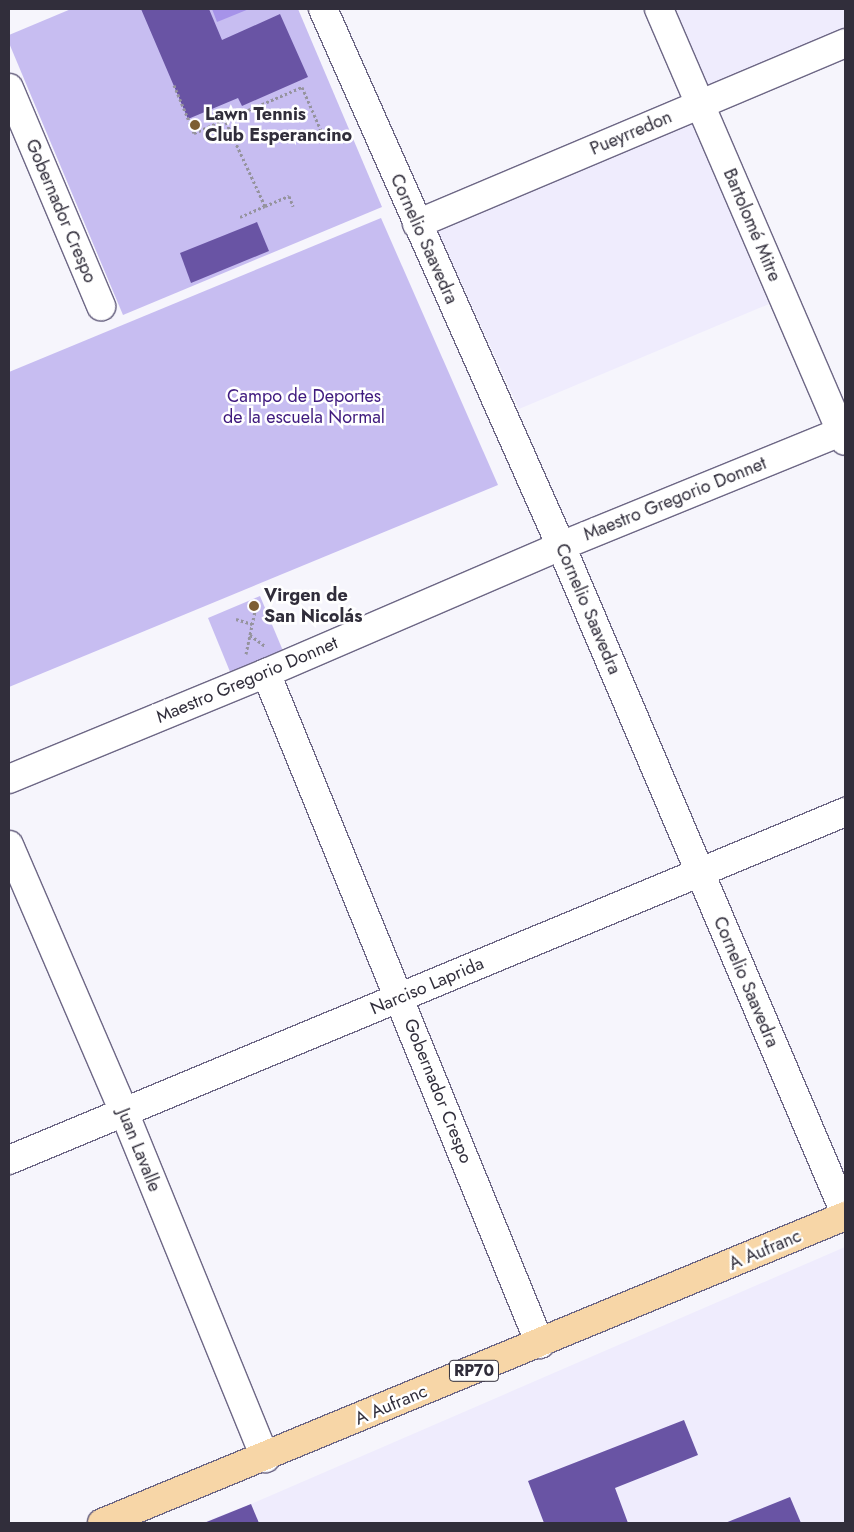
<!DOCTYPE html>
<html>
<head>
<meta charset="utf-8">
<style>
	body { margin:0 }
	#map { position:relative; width:854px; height:1532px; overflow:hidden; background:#f6f5fc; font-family:Jost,sans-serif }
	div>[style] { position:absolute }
	.built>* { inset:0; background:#efecfd }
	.green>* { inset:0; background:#c7bdf1 }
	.water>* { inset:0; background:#a693e9 }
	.building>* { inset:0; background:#6954a4 }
	.path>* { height:3px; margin-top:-1.5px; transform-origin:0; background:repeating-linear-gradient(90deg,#95939d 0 2.5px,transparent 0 5px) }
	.roads { filter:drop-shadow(1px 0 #6d6785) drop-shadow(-1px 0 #6d6785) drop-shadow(0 1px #6d6785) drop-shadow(0 -1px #6d6785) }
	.minor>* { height:28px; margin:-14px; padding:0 14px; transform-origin:14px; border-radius:14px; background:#fff }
	.major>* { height:28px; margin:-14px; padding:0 14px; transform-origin:14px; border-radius:14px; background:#f7d6a7 }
	.dots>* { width:14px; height:14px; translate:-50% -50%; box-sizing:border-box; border:2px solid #fff; border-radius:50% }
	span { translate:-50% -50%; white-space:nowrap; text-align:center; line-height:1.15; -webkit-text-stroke:5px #fff; paint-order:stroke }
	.shield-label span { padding:1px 4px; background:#fff; border:1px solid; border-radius:4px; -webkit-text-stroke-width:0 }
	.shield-label { font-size:16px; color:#312e3b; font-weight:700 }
	.poi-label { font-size:18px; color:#312e3b; font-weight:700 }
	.left { translate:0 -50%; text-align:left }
	.street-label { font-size:18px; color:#312e3b }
	.park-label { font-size:18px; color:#3f1a7e }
	.frame { position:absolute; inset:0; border:10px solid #312e3b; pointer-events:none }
</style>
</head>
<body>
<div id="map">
	<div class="built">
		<i style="clip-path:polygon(675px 9px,845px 9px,845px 29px,708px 86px)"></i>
		<i style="clip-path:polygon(690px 119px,769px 304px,519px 409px,436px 227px)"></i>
		<i style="clip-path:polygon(845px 1247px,845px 1523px,201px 1523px,251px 1504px)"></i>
	</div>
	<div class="green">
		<i style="clip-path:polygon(71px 9px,298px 9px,382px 207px,123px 315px,9px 43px,9px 35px)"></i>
		<i style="clip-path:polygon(381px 218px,498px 485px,9px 687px,9px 372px)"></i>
		<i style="clip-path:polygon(260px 596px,286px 658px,233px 679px,208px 618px)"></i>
	</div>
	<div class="water">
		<i style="clip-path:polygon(212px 9px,249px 9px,217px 22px)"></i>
	</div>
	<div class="building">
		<i style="clip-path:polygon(141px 9px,209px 9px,222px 40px,280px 14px,308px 77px,242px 106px,238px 98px,188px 119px)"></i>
		<i style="clip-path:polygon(257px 222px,269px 251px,191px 283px,180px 253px)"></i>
		<i style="clip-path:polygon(684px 1420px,698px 1455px,615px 1488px,628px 1523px,544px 1523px,528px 1481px)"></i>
		<i style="clip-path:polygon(790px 1497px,801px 1523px,725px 1523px)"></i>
		<i style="clip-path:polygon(251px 1504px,259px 1523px,204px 1523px)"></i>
	</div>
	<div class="path">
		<i style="left:174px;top:85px;width:52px;rotate:67.4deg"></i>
		<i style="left:194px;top:133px;width:34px;rotate:-23deg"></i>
		<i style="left:265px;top:206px;width:26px;rotate:-23deg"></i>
		<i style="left:289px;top:196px;width:11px;rotate:68deg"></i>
		<i style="left:240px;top:217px;width:27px;rotate:-24deg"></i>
		<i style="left:265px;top:206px;width:95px;rotate:-114.9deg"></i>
		<i style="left:225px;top:120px;width:84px;rotate:-23.2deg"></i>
		<i style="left:302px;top:87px;width:60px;rotate:66.4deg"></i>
		<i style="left:326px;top:142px;width:25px;rotate:-26deg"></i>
		<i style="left:236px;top:619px;width:17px;rotate:17deg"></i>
		<i style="left:250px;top:635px;width:19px;rotate:36deg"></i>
		<i style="left:246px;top:654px;width:44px;rotate:-78.2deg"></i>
	</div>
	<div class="roads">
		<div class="minor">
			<i style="left:323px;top:9px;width:587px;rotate:66.1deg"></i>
			<i style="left:561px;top:546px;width:725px;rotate:66.94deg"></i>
			<i style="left:659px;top:9px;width:470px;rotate:66.7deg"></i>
			<i style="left:9px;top:88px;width:237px;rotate:67.1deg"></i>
			<i style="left:417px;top:224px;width:465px;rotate:-22.9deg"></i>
			<i style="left:266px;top:673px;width:725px;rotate:67.79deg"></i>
			<i style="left:9px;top:779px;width:278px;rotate:-22.4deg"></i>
			<i style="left:266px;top:673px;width:321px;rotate:-23.3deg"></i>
			<i style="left:561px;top:546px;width:307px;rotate:-22.2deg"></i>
			<i style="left:9px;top:845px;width:291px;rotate:66.7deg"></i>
			<i style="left:124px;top:1112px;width:374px;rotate:67.8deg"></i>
			<i style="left:9px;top:1160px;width:906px;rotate:-22.6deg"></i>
		</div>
		<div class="major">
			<i style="left:102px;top:1523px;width:804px;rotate:-22.45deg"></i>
		</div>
	</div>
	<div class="dots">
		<i style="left:195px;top:125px;background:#7d5e33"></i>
		<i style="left:254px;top:606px;background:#7d5e33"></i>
	</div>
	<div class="shield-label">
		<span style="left:474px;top:1371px">RP70</span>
	</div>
	<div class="poi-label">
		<span class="left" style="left:205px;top:125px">Lawn Tennis<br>Club Esperancino</span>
		<span class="left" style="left:264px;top:606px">Virgen de<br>San Nicolás</span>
	</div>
	<div class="street-label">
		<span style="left:631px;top:133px;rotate:-23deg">Pueyrredon</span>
		<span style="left:61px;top:211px;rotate:67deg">Gobernador Crespo</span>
		<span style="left:752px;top:225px;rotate:67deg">Bartolomé Mitre</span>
		<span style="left:424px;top:239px;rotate:66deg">Cornelio Saavedra</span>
		<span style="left:675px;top:499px;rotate:-22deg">Maestro Gregorio Donnet</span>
		<span style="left:588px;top:609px;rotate:67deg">Cornelio Saavedra</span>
		<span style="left:247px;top:680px;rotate:-23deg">Maestro Gregorio Donnet</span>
		<span style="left:746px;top:982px;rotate:67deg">Cornelio Saavedra</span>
		<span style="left:427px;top:986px;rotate:-23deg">Narciso Laprida</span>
		<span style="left:438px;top:1091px;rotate:68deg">Gobernador Crespo</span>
		<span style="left:139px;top:1150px;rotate:68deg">Juan Lavalle</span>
		<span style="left:765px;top:1250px;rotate:-23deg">A Aufranc</span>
		<span style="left:391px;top:1405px;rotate:-23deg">A Aufranc</span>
	</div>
	<div class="park-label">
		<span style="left:304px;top:407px">Campo de Deportes<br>de la escuela Normal</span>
	</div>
	<div class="frame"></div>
</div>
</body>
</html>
